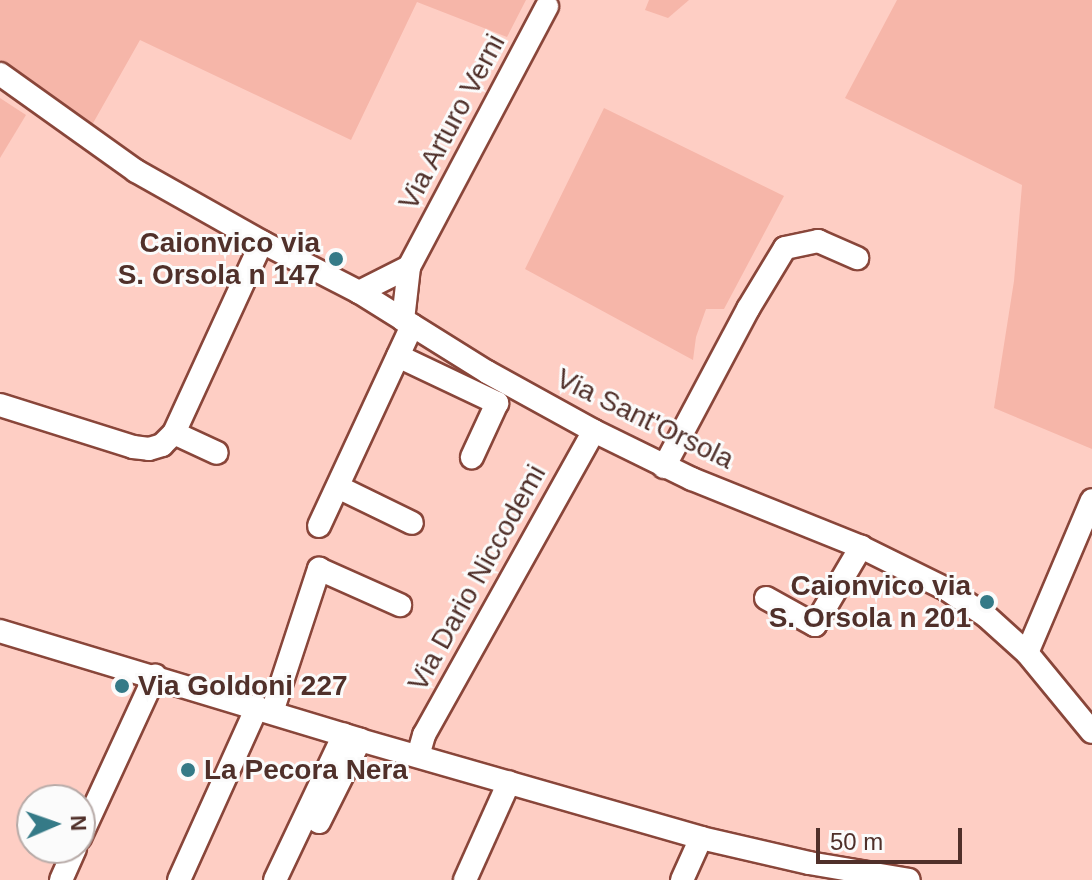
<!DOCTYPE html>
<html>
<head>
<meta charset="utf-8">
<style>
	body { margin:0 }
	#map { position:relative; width:1092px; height:880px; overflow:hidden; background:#fecec4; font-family:Arial,sans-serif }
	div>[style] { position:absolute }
	.green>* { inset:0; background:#f6b6a9 }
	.roads { filter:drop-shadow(2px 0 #89463a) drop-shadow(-2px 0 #89463a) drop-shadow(0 2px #89463a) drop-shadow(0 -2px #89463a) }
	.minor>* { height:22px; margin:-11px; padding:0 11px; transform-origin:11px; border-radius:11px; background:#fff }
	.dots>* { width:22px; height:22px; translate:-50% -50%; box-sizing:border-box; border:4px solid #fbfbfb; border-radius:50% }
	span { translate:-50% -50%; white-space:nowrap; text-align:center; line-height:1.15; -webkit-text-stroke:6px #fbfbfb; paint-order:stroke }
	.street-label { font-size:28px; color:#50302a }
	.poi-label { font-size:28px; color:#50302a; font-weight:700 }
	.right { translate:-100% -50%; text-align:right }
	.left { translate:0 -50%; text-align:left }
	.north { position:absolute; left:16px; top:784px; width:80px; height:80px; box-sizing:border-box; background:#fbfbfb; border:2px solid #b7aaa7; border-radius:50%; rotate:88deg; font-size:22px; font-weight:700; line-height:32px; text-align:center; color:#50302a }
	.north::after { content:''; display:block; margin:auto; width:28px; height:36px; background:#357a87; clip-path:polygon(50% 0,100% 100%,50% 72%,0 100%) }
	.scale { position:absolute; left:816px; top:828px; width:146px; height:36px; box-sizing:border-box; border:4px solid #50302a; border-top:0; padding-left:10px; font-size:24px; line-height:28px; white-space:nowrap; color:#50302a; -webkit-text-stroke:6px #fbfbfb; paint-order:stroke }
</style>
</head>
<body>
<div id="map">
	<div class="green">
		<i style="clip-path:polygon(0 0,526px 0,507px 37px,417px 2px,351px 140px,140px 40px,92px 125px,0 60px)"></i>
		<i style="clip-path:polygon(649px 0,689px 0,668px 18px,645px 10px)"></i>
		<i style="clip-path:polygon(897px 0,1092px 0,1092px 449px,994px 408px,1014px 281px,1022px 185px,845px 98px)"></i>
		<i style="clip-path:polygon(0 98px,26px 115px,0 158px)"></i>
		<i style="clip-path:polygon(604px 108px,784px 196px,724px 309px,706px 309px,696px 337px,693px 360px,525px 269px)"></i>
	</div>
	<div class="roads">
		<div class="minor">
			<i style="left:0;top:74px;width:167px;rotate:35.5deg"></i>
			<i style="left:136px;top:171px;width:145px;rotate:29.4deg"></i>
			<i style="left:262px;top:242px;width:109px;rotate:27.3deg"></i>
			<i style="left:359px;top:292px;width:151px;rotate:32deg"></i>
			<i style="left:487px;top:372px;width:122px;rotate:28.9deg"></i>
			<i style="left:594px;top:431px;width:109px;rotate:26.1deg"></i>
			<i style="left:692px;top:479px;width:182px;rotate:21.9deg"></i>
			<i style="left:861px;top:547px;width:95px;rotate:26.3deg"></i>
			<i style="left:946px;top:589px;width:48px;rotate:34deg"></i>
			<i style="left:986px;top:616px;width:55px;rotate:42.1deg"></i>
			<i style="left:1027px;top:653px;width:102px;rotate:50.6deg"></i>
			<i style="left:359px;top:292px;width:56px;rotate:-26.6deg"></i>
			<i style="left:403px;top:320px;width:53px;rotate:-83.5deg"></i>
			<i style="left:409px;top:267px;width:295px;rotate:-62.1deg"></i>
			<i style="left:398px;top:356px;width:110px;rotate:25.4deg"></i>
			<i style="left:497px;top:403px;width:60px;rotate:114.8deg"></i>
			<i style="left:0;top:405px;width:139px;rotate:17.5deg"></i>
			<i style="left:133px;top:447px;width:16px;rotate:7deg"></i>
			<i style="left:149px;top:449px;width:14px;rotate:-17deg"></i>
			<i style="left:162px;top:445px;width:17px;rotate:-45deg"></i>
			<i style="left:174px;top:433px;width:210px;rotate:-65.3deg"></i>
			<i style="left:174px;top:433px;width:47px;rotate:24.9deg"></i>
			<i style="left:664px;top:467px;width:179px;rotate:-62deg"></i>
			<i style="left:748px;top:309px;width:71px;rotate:-58.8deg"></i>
			<i style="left:785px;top:248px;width:34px;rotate:-12deg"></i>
			<i style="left:818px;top:241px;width:43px;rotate:23.6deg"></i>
			<i style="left:338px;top:487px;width:82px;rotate:25.9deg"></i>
			<i style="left:319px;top:526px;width:221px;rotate:-65.1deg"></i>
			<i style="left:766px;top:598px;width:56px;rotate:28.9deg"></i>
			<i style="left:815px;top:625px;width:91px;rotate:-59.5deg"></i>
			<i style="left:0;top:631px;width:376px;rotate:16.8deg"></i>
			<i style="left:360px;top:740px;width:355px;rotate:16deg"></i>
			<i style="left:701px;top:838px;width:111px;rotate:13deg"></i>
			<i style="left:809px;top:863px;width:101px;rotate:9.6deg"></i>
			<i style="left:1027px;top:653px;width:166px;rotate:-67deg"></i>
			<i style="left:272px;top:712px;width:151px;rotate:-71.8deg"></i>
			<i style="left:319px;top:569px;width:89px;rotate:24deg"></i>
			<i style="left:418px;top:756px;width:22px;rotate:-74deg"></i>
			<i style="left:424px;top:735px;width:348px;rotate:-60.8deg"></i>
			<i style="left:319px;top:822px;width:92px;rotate:-63.4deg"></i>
			<i style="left:80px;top:838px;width:179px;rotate:-65.2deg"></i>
			<i style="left:61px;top:880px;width:35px;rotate:-66deg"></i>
			<i style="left:179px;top:880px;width:190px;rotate:-65.7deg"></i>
			<i style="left:275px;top:880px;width:161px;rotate:-64.6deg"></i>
			<i style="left:465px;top:880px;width:107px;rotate:-65.8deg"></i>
			<i style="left:682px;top:880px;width:46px;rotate:-65.7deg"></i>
		</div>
	</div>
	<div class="dots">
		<i style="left:336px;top:259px;background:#357a87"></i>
		<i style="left:987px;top:602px;background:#357a87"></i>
		<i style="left:122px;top:686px;background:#357a87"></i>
		<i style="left:188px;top:770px;background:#357a87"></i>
	</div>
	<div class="street-label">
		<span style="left:452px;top:122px;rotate:-62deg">Via Arturo Verni</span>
		<span style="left:645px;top:419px;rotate:26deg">Via Sant'Orsola</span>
		<span style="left:477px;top:578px;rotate:-61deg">Via Dario Niccodemi</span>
	</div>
	<div class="poi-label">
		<span class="right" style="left:320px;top:259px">Caionvico via<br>S. Orsola n 147</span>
		<span class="right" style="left:971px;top:602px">Caionvico via<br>S. Orsola n 201</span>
		<span class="left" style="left:138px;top:686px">Via Goldoni 227</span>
		<span class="left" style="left:204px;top:770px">La Pecora Nera</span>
	</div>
	<div class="north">N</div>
	<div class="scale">50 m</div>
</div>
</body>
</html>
